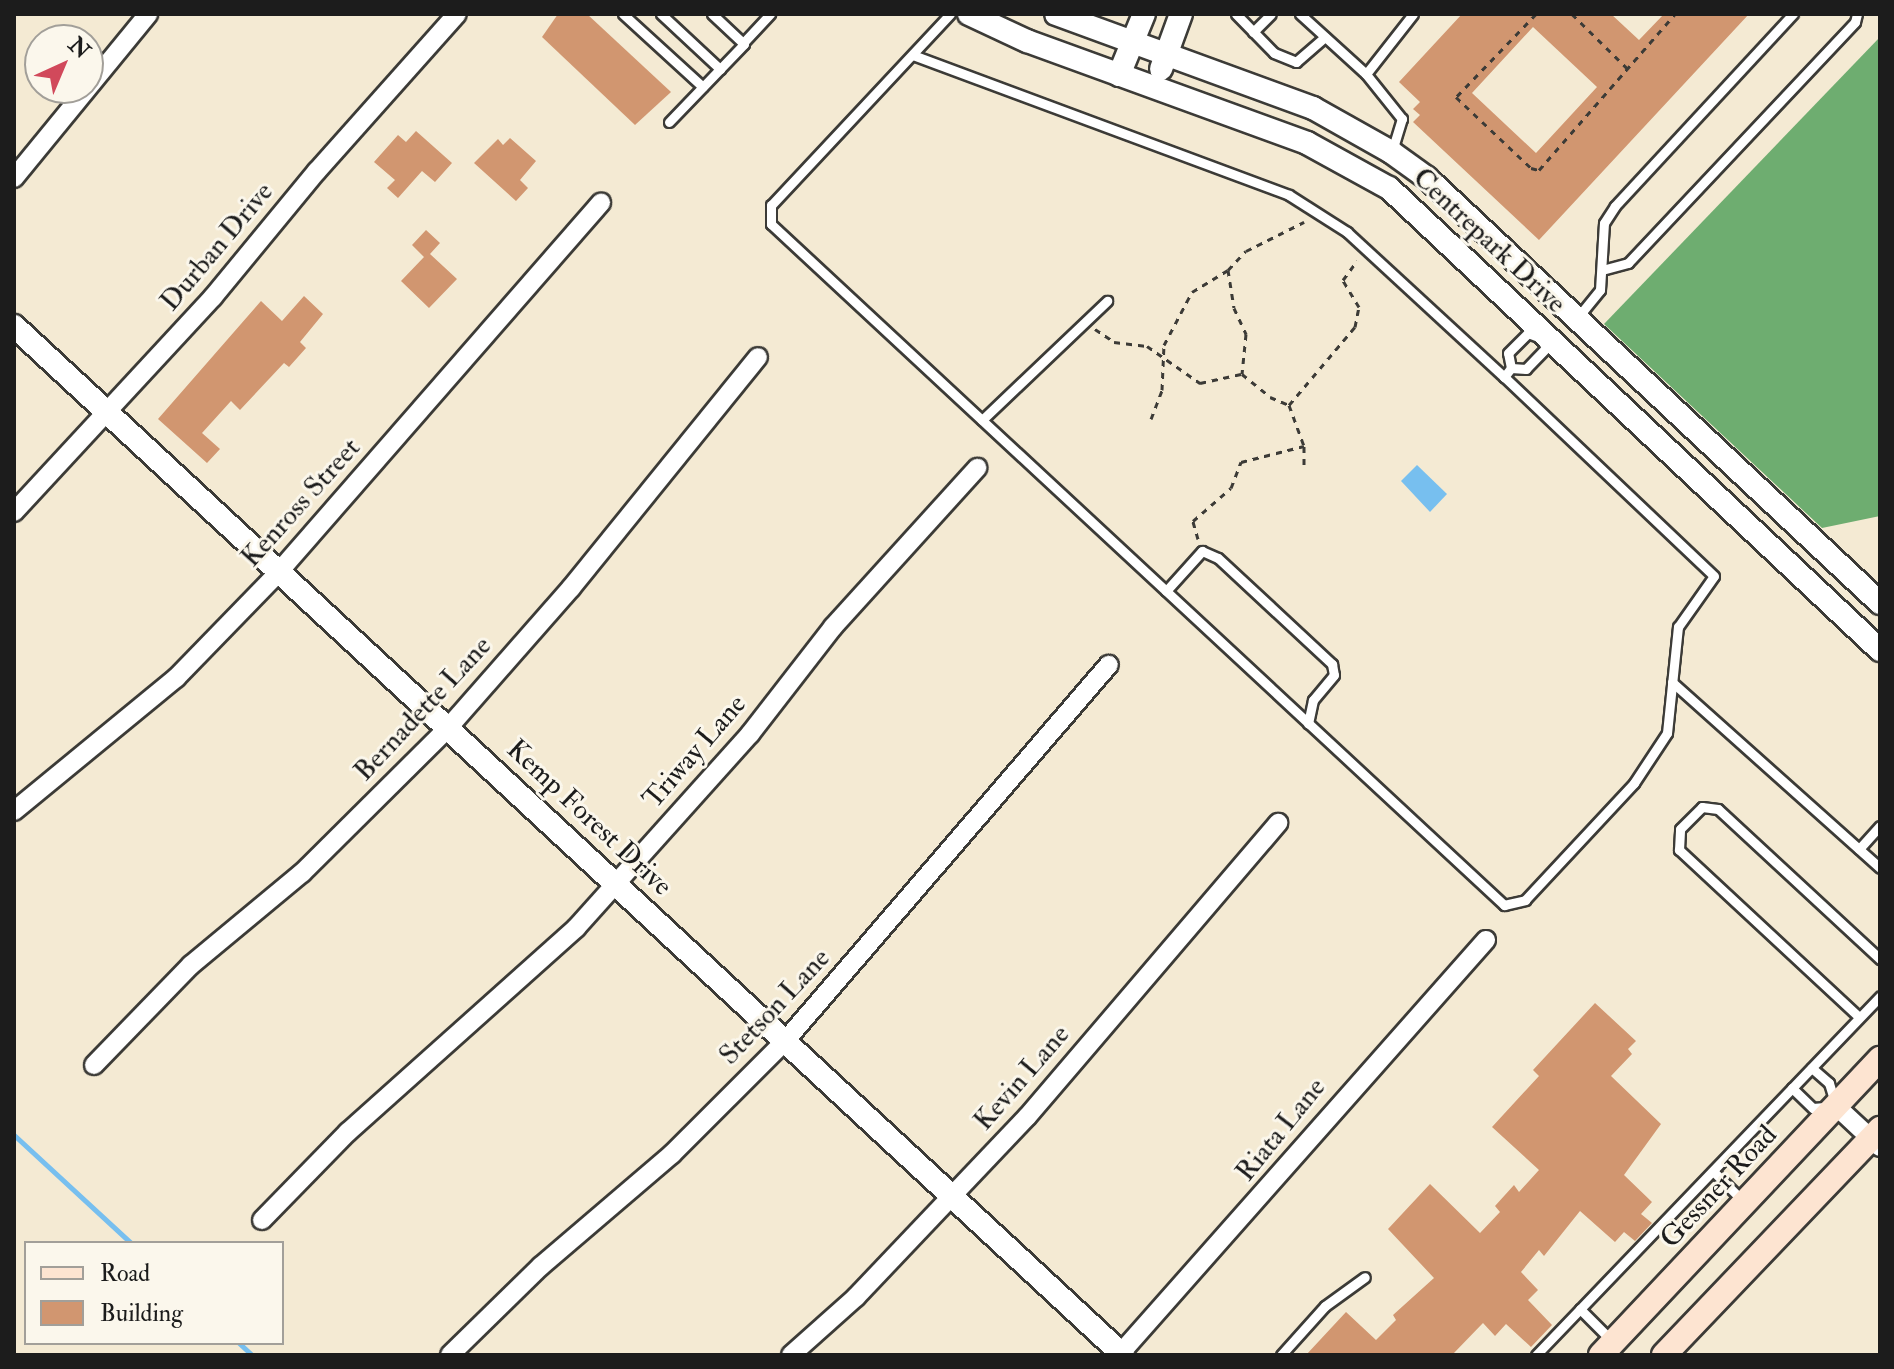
<!DOCTYPE html>
<html>
<head>
<meta charset="utf-8">
<style>
	body { margin:0 }
	#map { position:relative; width:1894px; height:1369px; overflow:hidden; background:#f4ead3; font-family:"IM FELL Double Pica",serif }
	div>[style] { position:absolute }
	.forest>* { inset:0; background:#6ead70 }
	.water>* { inset:0; background:#77bfef }
	.stream>* { height:5px; margin:-2.5px; padding:0 2.5px; transform-origin:2.5px; border-radius:2.5px; background:#77bfef }
	.building>* { inset:0; background:#d19670 }
	.path>* { height:3px; margin-top:-1.5px; transform-origin:0; background:repeating-linear-gradient(90deg,#3c3b37 0 6px,transparent 0 12px) }
	.roads { filter:drop-shadow(2px 0 #3c3b37) drop-shadow(-2px 0 #3c3b37) drop-shadow(0 2px #3c3b37) drop-shadow(0 -2px #3c3b37) }
	.service>* { height:9px; margin:-4.5px; padding:0 4.5px; transform-origin:4.5px; border-radius:4.5px; background:#fff }
	.minor>* { height:18px; margin:-9px; padding:0 9px; transform-origin:9px; border-radius:9px; background:#fff }
	.tertiary>* { height:22px; margin:-11px; padding:0 11px; transform-origin:11px; border-radius:11px; background:#fff }
	.secondary>* { height:24px; margin:-12px; padding:0 12px; transform-origin:12px; border-radius:12px; background:#fde4d1 }
	span { translate:-50% -50%; white-space:nowrap; text-align:center; line-height:1.15; -webkit-text-stroke:6px #fbf7ec; paint-order:stroke }
	.street-label { font-size:28px; color:#1c1c1c }
	.frame { position:absolute; inset:0; border:16px solid #1c1c1c; pointer-events:none }
	.legend { position:absolute; left:24px; top:1241px; width:260px; height:104px; box-sizing:border-box; background:#fbf7ec; border:2px solid #a29f99; margin:0; padding:10px 14px; list-style:none; font-size:24px; color:#1c1c1c }
	.legend li { display:flex; align-items:center; gap:16px; height:40px }
	.legend b { width:40px; border:2px solid #a29f99 }
	.north { position:absolute; left:24px; top:24px; width:80px; height:80px; box-sizing:border-box; background:#fbf7ec; border:2px solid #a29f99; border-radius:50%; rotate:44deg; font-size:22px; font-weight:700; line-height:32px; text-align:center; color:#1c1c1c }
	.north::after { content:''; display:block; margin:auto; width:28px; height:36px; background:#d1495b; clip-path:polygon(50% 0,100% 100%,50% 72%,0 100%) }
</style>
</head>
<body>
<div id="map">
	<div class="forest">
		<i style="clip-path:polygon(1880px 37px,1880px 516px,1822px 528px,1604px 324px)"></i>
	</div>
	<div class="water">
		<i style="clip-path:polygon(1417px 465px,1447px 494px,1430px 512px,1401px 481px)"></i>
	</div>
	<div class="stream">
		<i style="left:14px;top:1135px;width:159px;rotate:42.7deg"></i>
		<i style="left:239px;top:1343px;width:18px;rotate:43deg"></i>
	</div>
	<div class="building">
		<i style="clip-path:polygon(558px 14px,587px 14px,671px 92px,635px 125px,542px 37px)"></i>
		<i style="clip-path:polygon(evenodd,1462px 14px,1611px 14px,1639px 40px,1664px 14px,1749px 14px,1539px 240px,1413px 122px,1420px 115px,1413px 109px,1420px 102px,1399px 82px,1462px 14px,1533px 27px,1597px 87px,1536px 153px,1472px 93px,1533px 27px)"></i>
		<i style="clip-path:polygon(416px 131px,452px 163px,435px 182px,422px 171px,398px 198px,387px 188px,395px 180px,374px 162px,398px 135px,406px 142px)"></i>
		<i style="clip-path:polygon(510px 138px,536px 161px,520px 180px,528px 188px,516px 201px,474px 163px,498px 139px,503px 145px)"></i>
		<i style="clip-path:polygon(426px 230px,440px 243px,430px 254px,457px 279px,429px 308px,401px 281px,424px 257px,412px 245px)"></i>
		<i style="clip-path:polygon(304px 296px,323px 314px,300px 342px,306px 348px,289px 367px,284px 363px,240px 410px,231px 401px,202px 433px,220px 449px,207px 463px,158px 419px,261px 301px,282px 321px)"></i>
		<i style="clip-path:polygon(1595px 1003px,1636px 1041px,1628px 1049px,1632px 1054px,1611px 1076px,1661px 1124px,1624px 1175px,1652px 1202px,1641px 1214px,1652px 1223px,1635px 1241px,1624px 1232px,1615px 1242px,1580px 1211px,1544px 1256px,1539px 1250px,1521px 1272px,1538px 1290px,1528px 1300px,1552px 1325px,1531px 1347px,1506px 1324px,1495px 1336px,1483px 1323px,1452px 1355px,1306px 1355px,1346px 1312px,1376px 1340px,1396px 1320px,1393px 1315px,1434px 1278px,1388px 1229px,1430px 1184px,1480px 1233px,1500px 1212px,1495px 1206px,1514px 1185px,1519px 1192px,1539px 1170px,1492px 1127px,1539px 1076px,1533px 1070px)"></i>
	</div>
	<div class="path">
		<i style="left:1536px;top:14px;width:115px;rotate:133.9deg"></i>
		<i style="left:1456px;top:97px;width:103px;rotate:43.4deg"></i>
		<i style="left:1531px;top:168px;width:8px;rotate:14deg"></i>
		<i style="left:1539px;top:170px;width:207px;rotate:-48.9deg"></i>
		<i style="left:1572px;top:14px;width:80px;rotate:44.5deg"></i>
		<i style="left:1228px;top:270px;width:38px;rotate:81deg"></i>
		<i style="left:1234px;top:308px;width:29px;rotate:65deg"></i>
		<i style="left:1246px;top:334px;width:40px;rotate:95.7deg"></i>
		<i style="left:1242px;top:374px;width:36px;rotate:39deg"></i>
		<i style="left:1270px;top:397px;width:21px;rotate:23deg"></i>
		<i style="left:1289px;top:405px;width:102px;rotate:-49.8deg"></i>
		<i style="left:1355px;top:327px;width:20px;rotate:-79deg"></i>
		<i style="left:1359px;top:307px;width:31px;rotate:-121deg"></i>
		<i style="left:1343px;top:280px;width:24px;rotate:-54deg"></i>
		<i style="left:1095px;top:329px;width:23px;rotate:34deg"></i>
		<i style="left:1114px;top:342px;width:33px;rotate:7deg"></i>
		<i style="left:1147px;top:346px;width:65px;rotate:34.9deg"></i>
		<i style="left:1200px;top:383px;width:42px;rotate:-12.4deg"></i>
		<i style="left:1289px;top:405px;width:44px;rotate:69.9deg"></i>
		<i style="left:1304px;top:446px;width:24px;rotate:90deg"></i>
		<i style="left:1151px;top:419px;width:31px;rotate:-69deg"></i>
		<i style="left:1162px;top:390px;width:45px;rotate:-87.5deg"></i>
		<i style="left:1164px;top:345px;width:60px;rotate:-62.2deg"></i>
		<i style="left:1192px;top:292px;width:42px;rotate:-31.4deg"></i>
		<i style="left:1228px;top:270px;width:26px;rotate:-47deg"></i>
		<i style="left:1246px;top:251px;width:65px;rotate:-26.6deg"></i>
		<i style="left:1198px;top:539px;width:19px;rotate:-106deg"></i>
		<i style="left:1193px;top:521px;width:50px;rotate:-41deg"></i>
		<i style="left:1231px;top:488px;width:28px;rotate:-69deg"></i>
		<i style="left:1241px;top:462px;width:65px;rotate:-14.3deg"></i>
	</div>
	<div class="roads">
		<div class="service">
			<i style="left:623px;top:14px;width:108px;rotate:42.4deg"></i>
			<i style="left:661px;top:14px;width:81px;rotate:43deg"></i>
			<i style="left:950px;top:14px;width:262px;rotate:133.1deg"></i>
			<i style="left:771px;top:205px;width:19px;rotate:90deg"></i>
			<i style="left:771px;top:224px;width:1001px;rotate:42.89deg"></i>
			<i style="left:1504px;top:905px;width:22px;rotate:-13deg"></i>
			<i style="left:1525px;top:900px;width:160px;rotate:-47deg"></i>
			<i style="left:1634px;top:783px;width:60px;rotate:-56.6deg"></i>
			<i style="left:1667px;top:733px;width:107px;rotate:-84.1deg"></i>
			<i style="left:1678px;top:627px;width:62px;rotate:-54.8deg"></i>
			<i style="left:1714px;top:576px;width:289px;rotate:-136.5deg"></i>
			<i style="left:1504px;top:377px;width:11px;rotate:-52deg"></i>
			<i style="left:1236px;top:14px;width:54px;rotate:45.7deg"></i>
			<i style="left:1274px;top:53px;width:24px;rotate:22deg"></i>
			<i style="left:1296px;top:62px;width:38px;rotate:-41deg"></i>
			<i style="left:1300px;top:14px;width:89px;rotate:42.3deg"></i>
			<i style="left:1253px;top:32px;width:25px;rotate:-45deg"></i>
			<i style="left:743px;top:43px;width:40px;rotate:-47deg"></i>
			<i style="left:913px;top:55px;width:401px;rotate:20.4deg"></i>
			<i style="left:1289px;top:195px;width:69px;rotate:32.5deg"></i>
			<i style="left:1347px;top:232px;width:214px;rotate:42.7deg"></i>
			<i style="left:669px;top:122px;width:108px;rotate:-46.1deg"></i>
			<i style="left:744px;top:44px;width:44px;rotate:-136.8deg"></i>
			<i style="left:1392px;top:151px;width:34px;rotate:-73deg"></i>
			<i style="left:1402px;top:119px;width:58px;rotate:-128.7deg"></i>
			<i style="left:1366px;top:74px;width:76px;rotate:-51.9deg"></i>
			<i style="left:1602px;top:270px;width:27px;rotate:-15deg"></i>
			<i style="left:1628px;top:263px;width:331px;rotate:-46.7deg"></i>
			<i style="left:1855px;top:22px;width:8px;rotate:-76deg"></i>
			<i style="left:1578px;top:317px;width:35px;rotate:-51deg"></i>
			<i style="left:1600px;top:290px;width:67px;rotate:-86.6deg"></i>
			<i style="left:1604px;top:223px;width:20px;rotate:-57deg"></i>
			<i style="left:1615px;top:206px;width:262px;rotate:-47.2deg"></i>
			<i style="left:1528px;top:333px;width:14px;rotate:21deg"></i>
			<i style="left:1541px;top:338px;width:11px;rotate:63deg"></i>
			<i style="left:1546px;top:348px;width:29px;rotate:134deg"></i>
			<i style="left:1526px;top:369px;width:15px;rotate:-176deg"></i>
			<i style="left:1511px;top:368px;width:15px;rotate:-101deg"></i>
			<i style="left:1508px;top:353px;width:28px;rotate:-45deg"></i>
			<i style="left:982px;top:420px;width:173px;rotate:-43.6deg"></i>
			<i style="left:1166px;top:591px;width:54px;rotate:-48deg"></i>
			<i style="left:1202px;top:551px;width:17px;rotate:24deg"></i>
			<i style="left:1218px;top:558px;width:156px;rotate:42.9deg"></i>
			<i style="left:1332px;top:664px;width:11px;rotate:80deg"></i>
			<i style="left:1334px;top:675px;width:33px;rotate:130deg"></i>
			<i style="left:1313px;top:700px;width:24px;rotate:102deg"></i>
			<i style="left:1672px;top:682px;width:279px;rotate:41.8deg"></i>
			<i style="left:1859px;top:849px;width:31px;rotate:-48deg"></i>
			<i style="left:1859px;top:1017px;width:246px;rotate:-137.1deg"></i>
			<i style="left:1679px;top:850px;width:21px;rotate:-87deg"></i>
			<i style="left:1680px;top:829px;width:31px;rotate:-45deg"></i>
			<i style="left:1702px;top:807px;width:16px;rotate:7deg"></i>
			<i style="left:1718px;top:809px;width:221px;rotate:42.8deg"></i>
			<i style="left:1792px;top:1088px;width:29px;rotate:44deg"></i>
			<i style="left:1813px;top:1108px;width:23px;rotate:-5deg"></i>
			<i style="left:1836px;top:1106px;width:24px;rotate:-107deg"></i>
			<i style="left:1829px;top:1083px;width:23px;rotate:-139deg"></i>
			<i style="left:1713px;top:1171px;width:41px;rotate:45deg"></i>
			<i style="left:1580px;top:1309px;width:47px;rotate:45deg"></i>
			<i style="left:1281px;top:1355px;width:66px;rotate:-48.1deg"></i>
			<i style="left:1325px;top:1306px;width:49px;rotate:-35.9deg"></i>
			<i style="left:1536px;top:1355px;width:497px;rotate:-46.2deg"></i>
		</div>
		<div class="minor">
			<i style="left:14px;top:178px;width:212px;rotate:-50.7deg"></i>
			<i style="left:14px;top:512px;width:293px;rotate:-47.2deg"></i>
			<i style="left:213px;top:297px;width:163px;rotate:-50.5deg"></i>
			<i style="left:317px;top:171px;width:210px;rotate:-48.3deg"></i>
			<i style="left:14px;top:811px;width:210px;rotate:-39.4deg"></i>
			<i style="left:176px;top:678px;width:145px;rotate:-45.8deg"></i>
			<i style="left:277px;top:574px;width:493px;rotate:-48.9deg"></i>
			<i style="left:94px;top:1065px;width:139px;rotate:-45.9deg"></i>
			<i style="left:191px;top:965px;width:144px;rotate:-39.7deg"></i>
			<i style="left:302px;top:873px;width:206px;rotate:-44.8deg"></i>
			<i style="left:448px;top:728px;width:186px;rotate:-48.7deg"></i>
			<i style="left:571px;top:588px;width:297px;rotate:-51deg"></i>
			<i style="left:1836px;top:1106px;width:60px;rotate:43deg"></i>
			<i style="left:262px;top:1220px;width:123px;rotate:-45.7deg"></i>
			<i style="left:348px;top:1132px;width:306px;rotate:-41.8deg"></i>
			<i style="left:576px;top:928px;width:261px;rotate:-48.1deg"></i>
			<i style="left:750px;top:734px;width:135px;rotate:-52.2deg"></i>
			<i style="left:833px;top:627px;width:215px;rotate:-47.8deg"></i>
			<i style="left:450px;top:1355px;width:127px;rotate:-44.4deg"></i>
			<i style="left:541px;top:1266px;width:172px;rotate:-40.5deg"></i>
			<i style="left:672px;top:1154px;width:161px;rotate:-45deg"></i>
			<i style="left:786px;top:1040px;width:495px;rotate:-49.3deg"></i>
			<i style="left:791px;top:1355px;width:87px;rotate:-41.7deg"></i>
			<i style="left:856px;top:1297px;width:248px;rotate:-46.5deg"></i>
			<i style="left:1027px;top:1117px;width:387px;rotate:-49.5deg"></i>
			<i style="left:1119px;top:1355px;width:554px;rotate:-48.51deg"></i>
		</div>
		<div class="tertiary">
			<i style="left:969px;top:14px;width:64px;rotate:25deg"></i>
			<i style="left:1027px;top:41px;width:298px;rotate:20deg"></i>
			<i style="left:1307px;top:143px;width:94px;rotate:28.8deg"></i>
			<i style="left:1389px;top:188px;width:674px;rotate:43.26deg"></i>
			<i style="left:1056px;top:14px;width:274px;rotate:20.1deg"></i>
			<i style="left:1313px;top:108px;width:90px;rotate:29.4deg"></i>
			<i style="left:1391px;top:152px;width:44px;rotate:35.8deg"></i>
			<i style="left:1427px;top:178px;width:621px;rotate:43.17deg"></i>
			<i style="left:1161px;top:69px;width:59px;rotate:-70deg"></i>
			<i style="left:1119px;top:75px;width:66px;rotate:-67.7deg"></i>
			<i style="left:14px;top:326px;width:1513px;rotate:42.86deg"></i>
		</div>
		<div class="secondary">
			<i style="left:1601px;top:1355px;width:407px;rotate:-46.7deg"></i>
			<i style="left:1664px;top:1355px;width:313px;rotate:-46.3deg"></i>
		</div>
	</div>
	<div class="street-label">
		<span style="left:1489px;top:241px;rotate:43deg">Centrepark Drive</span>
		<span style="left:217px;top:247px;rotate:-50deg">Durban Drive</span>
		<span style="left:301px;top:503px;rotate:-48deg">Kenross Street</span>
		<span style="left:423px;top:709px;rotate:-47deg">Bernadette Lane</span>
		<span style="left:695px;top:752px;rotate:-49deg">Triway Lane</span>
		<span style="left:589px;top:818px;rotate:43deg">Kemp Forest Drive</span>
		<span style="left:775px;top:1007px;rotate:-47deg">Stetson Lane</span>
		<span style="left:1022px;top:1078px;rotate:-49deg">Kevin Lane</span>
		<span style="left:1281px;top:1130px;rotate:-51deg">Riata Lane</span>
		<span style="left:1719px;top:1187px;rotate:-47deg">Gessner Road</span>
	</div>
	<div class="frame"></div>
	<ul class="legend">
	<li><b style="height:10px;background:#fde4d1"></b>Road</li>
	<li><b style="height:22px;background:#d19670"></b>Building</li>
	</ul>
	<div class="north">N</div>
</div>
</body>
</html>
